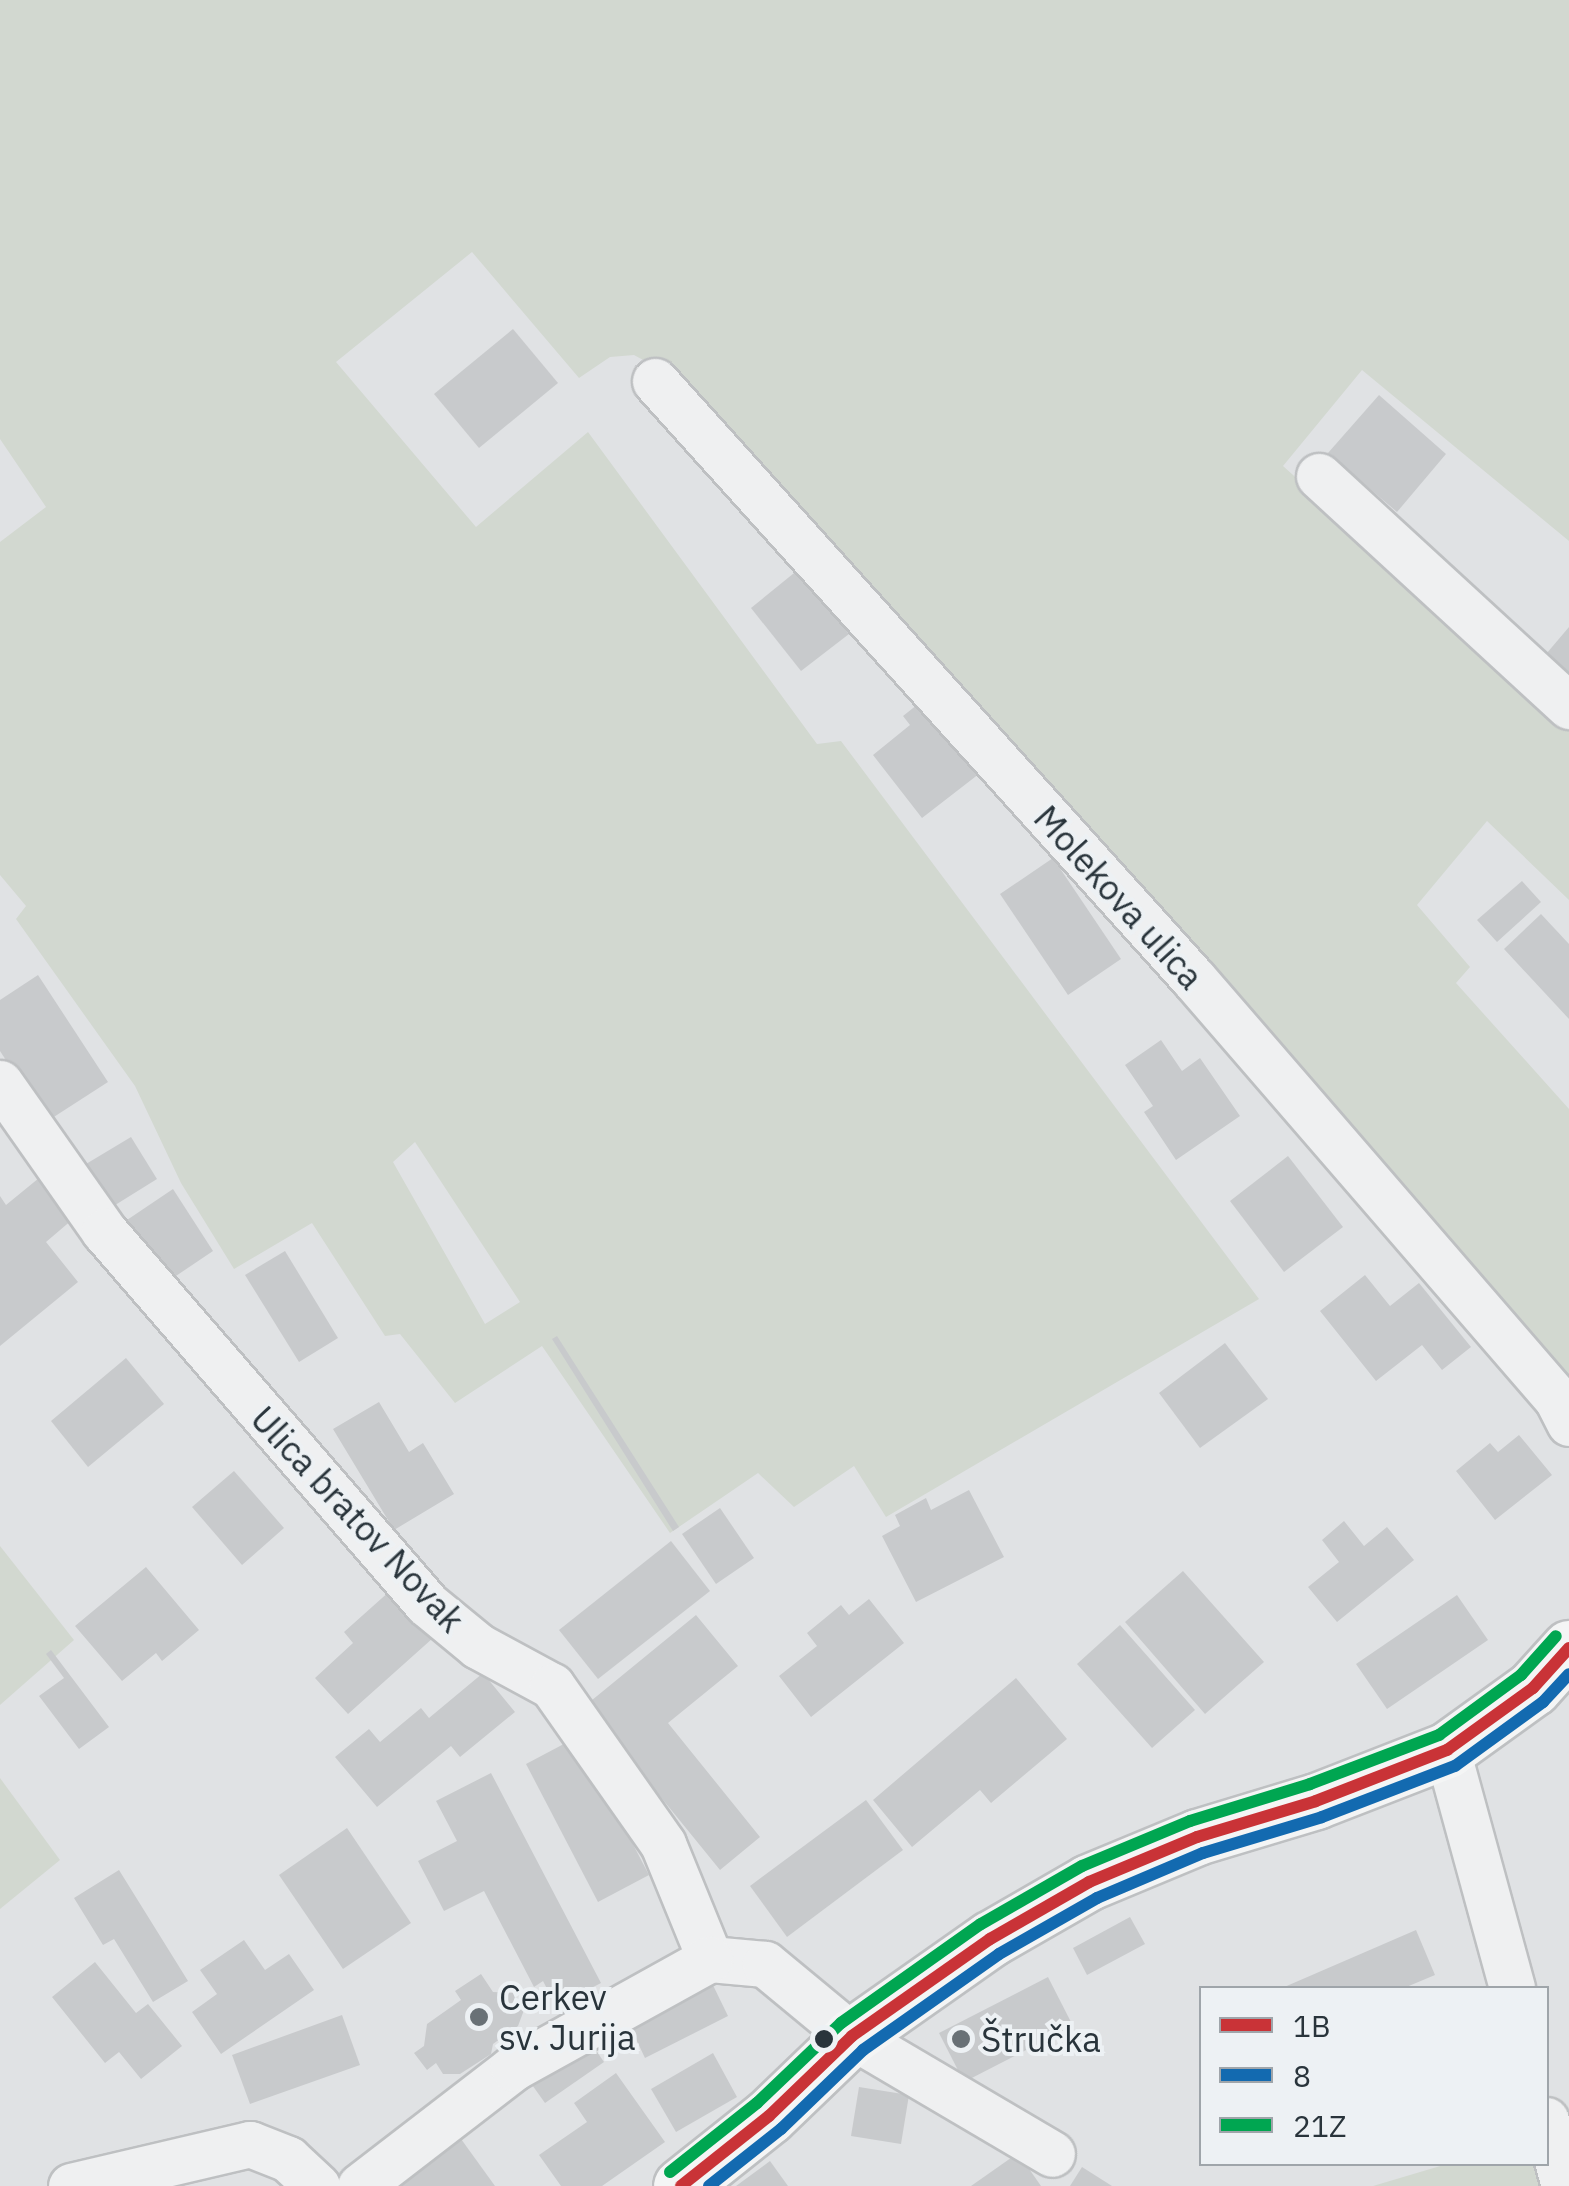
<!DOCTYPE html>
<html>
<head>
<meta charset="utf-8">
<style>
	body { margin:0 }
	#map { position:relative; width:1569px; height:2186px; overflow:hidden; background:#e0e2e4; font-family:"IBM Plex Sans",sans-serif }
	div>[style] { position:absolute }
	.green>* { inset:0; background:#d2d8d0 }
	.building>* { inset:0; background:#c8cacc }
	.roads { filter:drop-shadow(2px 0 #bec0c2) drop-shadow(-2px 0 #bec0c2) drop-shadow(0 2px #bec0c2) drop-shadow(0 -2px #bec0c2) }
	.minor>* { height:45px; margin:-22.5px; padding:0 22.5px; transform-origin:22.5px; border-radius:22.5px; background:#eff0f1 }
	.major>* { height:55px; margin:-27.5px; padding:0 27.5px; transform-origin:27.5px; border-radius:27.5px; background:#f4f5f5 }
	.bus-1>* { height:12px; margin:-6px; padding:0 6px; transform-origin:6px; border-radius:6px; background:#c93337 }
	.bus-2>* { height:12px; margin:-6px; padding:0 6px; transform-origin:6px; border-radius:6px; background:#136ab0 }
	.bus-3>* { height:12px; margin:-6px; padding:0 6px; transform-origin:6px; border-radius:6px; background:#00a651 }
	.dots>* { width:28px; height:28px; translate:-50% -50%; box-sizing:border-box; border:5px solid #edf1f4; border-radius:50% }
	span { translate:-50% -50%; white-space:nowrap; text-align:center; line-height:1.15; -webkit-text-stroke:8px #edf1f4; paint-order:stroke }
	.street-label { font-size:35px; color:#29343b }
	.poi-label { font-size:35px; color:#29343b }
	.left { translate:0 -50%; text-align:left }
	.legend { position:absolute; left:1199px; top:1986px; width:350px; height:180px; box-sizing:border-box; background:#edf1f4; border:2px solid #9fa5aa; margin:0; padding:12px 18px; list-style:none; font-size:30px; color:#29343b }
	.legend li { display:flex; align-items:center; gap:20px; height:50px }
	.legend b { width:50px; border:2px solid #9fa5aa }
</style>
</head>
<body>
<div id="map">
	<div class="green">
		<i style="clip-path:polygon(evenodd,0 0,1569px 0,1569px 541px,1362px 370px,1283px 466px,1569px 723px,1569px 900px,1487px 821px,1417px 905px,1470px 967px,1456px 983px,1569px 1109px,1569px 1401px,656px 367px,634px 355px,610px 357px,579px 378px,472px 252px,336px 362px,476px 527px,588px 432px,817px 744px,841px 741px,1259px 1299px,886px 1517px,854px 1466px,794px 1507px,758px 1473px,670px 1533px,542px 1346px,455px 1403px,400px 1334px,385px 1336px,312px 1223px,234px 1269px,181px 1183px,135px 1086px,16px 919px,26px 906px,0 875px,0 542px,46px 507px,0 439px,0 0,415px 1142px,520px 1302px,485px 1324px,393px 1162px,415px 1142px)"></i>
		<i style="clip-path:polygon(0 1546px,74px 1640px,0 1705px)"></i>
		<i style="clip-path:polygon(0 1778px,60px 1860px,0 1909px)"></i>
		<i style="clip-path:polygon(1447px 2164px,1537px 2164px,1543px 2186px,1373px 2186px)"></i>
	</div>
	<div class="building">
		<i style="clip-path:polygon(513px 329px,558px 383px,479px 448px,434px 394px)"></i>
		<i style="clip-path:polygon(1379px 395px,1446px 454px,1397px 512px,1328px 453px)"></i>
		<i style="clip-path:polygon(799px 569px,849px 634px,801px 671px,751px 608px)"></i>
		<i style="clip-path:polygon(1569px 627px,1569px 684px,1541px 660px)"></i>
		<i style="clip-path:polygon(927px 697px,984px 770px,922px 818px,873px 755px,910px 725px,903px 716px)"></i>
		<i style="clip-path:polygon(1053px 858px,1121px 959px,1068px 995px,1000px 894px)"></i>
		<i style="clip-path:polygon(1522px 881px,1541px 902px,1497px 942px,1477px 920px)"></i>
		<i style="clip-path:polygon(1541px 914px,1569px 944px,1569px 1019px,1504px 949px)"></i>
		<i style="clip-path:polygon(38px 975px,108px 1082px,46px 1122px,0 1051px,0 1000px)"></i>
		<i style="clip-path:polygon(1161px 1040px,1182px 1071px,1200px 1058px,1240px 1116px,1176px 1160px,1144px 1112px,1153px 1106px,1125px 1065px)"></i>
		<i style="clip-path:polygon(131px 1137px,157px 1179px,112px 1207px,86px 1164px)"></i>
		<i style="clip-path:polygon(1288px 1156px,1343px 1227px,1284px 1272px,1230px 1201px)"></i>
		<i style="clip-path:polygon(39px 1178px,73px 1219px,46px 1242px,78px 1282px,0 1346px,0 1196px,6px 1205px)"></i>
		<i style="clip-path:polygon(173px 1189px,213px 1251px,167px 1282px,127px 1220px)"></i>
		<i style="clip-path:polygon(285px 1251px,338px 1338px,299px 1362px,245px 1275px)"></i>
		<i style="clip-path:polygon(1365px 1275px,1390px 1306px,1419px 1283px,1471px 1347px,1442px 1370px,1422px 1345px,1376px 1381px,1320px 1311px)"></i>
		<i style="clip-path:polygon(557px 1336px,679px 1527px,673px 1531px,552px 1339px)"></i>
		<i style="clip-path:polygon(1225px 1343px,1268px 1399px,1200px 1448px,1159px 1393px)"></i>
		<i style="clip-path:polygon(126px 1358px,164px 1404px,88px 1467px,51px 1421px)"></i>
		<i style="clip-path:polygon(379px 1402px,409px 1452px,423px 1443px,454px 1494px,394px 1530px,333px 1429px)"></i>
		<i style="clip-path:polygon(1519px 1435px,1552px 1475px,1495px 1520px,1456px 1471px,1490px 1443px,1498px 1452px)"></i>
		<i style="clip-path:polygon(234px 1471px,284px 1528px,242px 1565px,192px 1507px)"></i>
		<i style="clip-path:polygon(969px 1490px,1004px 1557px,916px 1602px,882px 1536px,900px 1526px,895px 1515px,926px 1498px,931px 1510px)"></i>
		<i style="clip-path:polygon(720px 1508px,754px 1558px,716px 1584px,682px 1534px)"></i>
		<i style="clip-path:polygon(1344px 1521px,1364px 1546px,1387px 1527px,1414px 1560px,1337px 1622px,1308px 1587px,1339px 1562px,1322px 1540px)"></i>
		<i style="clip-path:polygon(671px 1541px,710px 1591px,598px 1679px,559px 1630px)"></i>
		<i style="clip-path:polygon(146px 1567px,199px 1630px,162px 1661px,156px 1653px,122px 1681px,75px 1626px)"></i>
		<i style="clip-path:polygon(1183px 1571px,1264px 1662px,1205px 1714px,1125px 1622px)"></i>
		<i style="clip-path:polygon(391px 1590px,433px 1638px,348px 1714px,315px 1678px,353px 1643px,344px 1632px)"></i>
		<i style="clip-path:polygon(1457px 1595px,1488px 1640px,1387px 1709px,1356px 1664px)"></i>
		<i style="clip-path:polygon(869px 1599px,904px 1643px,811px 1717px,779px 1676px,817px 1646px,807px 1633px,841px 1605px,849px 1615px)"></i>
		<i style="clip-path:polygon(696px 1615px,738px 1666px,668px 1723px,760px 1837px,720px 1870px,586px 1705px)"></i>
		<i style="clip-path:polygon(1120px 1625px,1195px 1710px,1152px 1748px,1077px 1664px)"></i>
		<i style="clip-path:polygon(51px 1650px,109px 1727px,79px 1749px,39px 1696px,64px 1678px,46px 1654px)"></i>
		<i style="clip-path:polygon(483px 1673px,515px 1712px,460px 1757px,451px 1746px,377px 1807px,335px 1757px,369px 1729px,380px 1742px,421px 1708px,429px 1718px)"></i>
		<i style="clip-path:polygon(1016px 1678px,1067px 1739px,991px 1803px,980px 1790px,912px 1847px,873px 1800px)"></i>
		<i style="clip-path:polygon(577px 1737px,649px 1875px,598px 1902px,526px 1764px)"></i>
		<i style="clip-path:polygon(491px 1773px,601px 1983px,556px 2006px,543px 1981px,534px 1987px,484px 1891px,444px 1911px,418px 1861px,457px 1841px,436px 1801px)"></i>
		<i style="clip-path:polygon(866px 1800px,903px 1850px,787px 1937px,750px 1886px)"></i>
		<i style="clip-path:polygon(347px 1828px,411px 1923px,343px 1969px,279px 1875px)"></i>
		<i style="clip-path:polygon(119px 1870px,188px 1981px,153px 2002px,114px 1939px,103px 1945px,74px 1898px)"></i>
		<i style="clip-path:polygon(1130px 1917px,1145px 1944px,1087px 1975px,1073px 1948px)"></i>
		<i style="clip-path:polygon(1416px 1930px,1435px 1975px,1404px 1988px,1282px 1988px)"></i>
		<i style="clip-path:polygon(244px 1940px,265px 1970px,289px 1954px,314px 1990px,221px 2054px,192px 2012px,217px 1994px,200px 1970px)"></i>
		<i style="clip-path:polygon(95px 1962px,136px 2013px,148px 2004px,182px 2046px,141px 2079px,119px 2052px,105px 2063px,52px 1997px)"></i>
		<i style="clip-path:polygon(481px 1974px,493px 1992px,513px 1993px,524px 2010px,518px 2026px,493px 2044px,491px 2054px,460px 2074px,443px 2074px,436px 2063px,427px 2070px,414px 2053px,424px 2046px,427px 2024px,461px 2000px,455px 1991px)"></i>
		<i style="clip-path:polygon(709px 1977px,728px 2016px,645px 2058px,626px 2018px)"></i>
		<i style="clip-path:polygon(1048px 1977px,1073px 2026px,964px 2082px,939px 2033px)"></i>
		<i style="clip-path:polygon(342px 2015px,360px 2065px,250px 2104px,232px 2055px)"></i>
		<i style="clip-path:polygon(584px 2033px,604px 2062px,545px 2103px,525px 2075px)"></i>
		<i style="clip-path:polygon(713px 2053px,737px 2097px,676px 2132px,651px 2089px)"></i>
		<i style="clip-path:polygon(616px 2073px,665px 2142px,602px 2186px,561px 2186px,539px 2155px,587px 2122px,574px 2103px)"></i>
		<i style="clip-path:polygon(859px 2087px,909px 2095px,901px 2144px,851px 2136px)"></i>
		<i style="clip-path:polygon(456px 2132px,495px 2186px,380px 2186px)"></i>
		<i style="clip-path:polygon(1018px 2153px,1041px 2186px,971px 2186px)"></i>
		<i style="clip-path:polygon(770px 2161px,788px 2186px,736px 2186px)"></i>
		<i style="clip-path:polygon(1082px 2167px,1112px 2186px,1070px 2186px)"></i>
	</div>
	<div class="roads">
		<div class="minor">
			<i style="left:655px;top:381px;width:804px;rotate:47.98deg"></i>
			<i style="left:1193px;top:978px;width:557px;rotate:49.15deg"></i>
			<i style="left:1557px;top:1399px;width:27px;rotate:63deg"></i>
			<i style="left:1319px;top:476px;width:340px;rotate:42.6deg"></i>
			<i style="left:0;top:1083px;width:181px;rotate:54.9deg"></i>
			<i style="left:104px;top:1231px;width:493px;rotate:49.1deg"></i>
			<i style="left:427px;top:1604px;width:66px;rotate:39.5deg"></i>
			<i style="left:478px;top:1646px;width:84px;rotate:28.4deg"></i>
			<i style="left:552px;top:1686px;width:193px;rotate:54.9deg"></i>
			<i style="left:663px;top:1844px;width:124px;rotate:67.8deg"></i>
			<i style="left:710px;top:1959px;width:55px;rotate:5.2deg"></i>
			<i style="left:765px;top:1964px;width:113px;rotate:39.6deg"></i>
			<i style="left:852px;top:2036px;width:232px;rotate:30.5deg"></i>
			<i style="left:1447px;top:1750px;width:247px;rotate:74.7deg"></i>
			<i style="left:1546px;top:2120px;width:68px;rotate:74.7deg"></i>
			<i style="left:71px;top:2186px;width:184px;rotate:-13.2deg"></i>
			<i style="left:250px;top:2144px;width:41px;rotate:21.5deg"></i>
			<i style="left:288px;top:2159px;width:40px;rotate:43deg"></i>
			<i style="left:360px;top:2186px;width:193px;rotate:-37.6deg"></i>
			<i style="left:513px;top:2068px;width:225px;rotate:-29deg"></i>
		</div>
		<div class="major">
			<i style="left:681px;top:2186px;width:112px;rotate:-38.5deg"></i>
			<i style="left:769px;top:2116px;width:115px;rotate:-43.9deg"></i>
			<i style="left:852px;top:2036px;width:169px;rotate:-35.1deg"></i>
			<i style="left:990px;top:1939px;width:114px;rotate:-29.9deg"></i>
			<i style="left:1089px;top:1882px;width:117px;rotate:-22.6deg"></i>
			<i style="left:1197px;top:1837px;width:124px;rotate:-16.8deg"></i>
			<i style="left:1316px;top:1801px;width:141px;rotate:-21.3deg"></i>
			<i style="left:1447px;top:1750px;width:106px;rotate:-35.8deg"></i>
			<i style="left:1533px;top:1688px;width:54px;rotate:-48deg"></i>
		</div>
	</div>
	<div class="bus-1">
		<i style="left:681px;top:2186px;width:112px;rotate:-38.5deg"></i>
		<i style="left:769px;top:2116px;width:115px;rotate:-43.9deg"></i>
		<i style="left:852px;top:2036px;width:169px;rotate:-35.1deg"></i>
		<i style="left:990px;top:1939px;width:114px;rotate:-29.9deg"></i>
		<i style="left:1089px;top:1882px;width:117px;rotate:-22.6deg"></i>
		<i style="left:1197px;top:1837px;width:124px;rotate:-16.8deg"></i>
		<i style="left:1316px;top:1801px;width:141px;rotate:-21.3deg"></i>
		<i style="left:1447px;top:1750px;width:106px;rotate:-35.8deg"></i>
		<i style="left:1533px;top:1688px;width:54px;rotate:-48deg"></i>
	</div>
	<div class="bus-2">
		<i style="left:709px;top:2186px;width:92px;rotate:-38.4deg"></i>
		<i style="left:781px;top:2129px;width:114px;rotate:-43.9deg"></i>
		<i style="left:863px;top:2050px;width:166px;rotate:-35.2deg"></i>
		<i style="left:999px;top:1954px;width:113px;rotate:-29.7deg"></i>
		<i style="left:1097px;top:1898px;width:115px;rotate:-23deg"></i>
		<i style="left:1203px;top:1853px;width:124px;rotate:-16.8deg"></i>
		<i style="left:1322px;top:1817px;width:142px;rotate:-21deg"></i>
		<i style="left:1455px;top:1766px;width:109px;rotate:-36deg"></i>
		<i style="left:1543px;top:1702px;width:38px;rotate:-47deg"></i>
	</div>
	<div class="bus-3">
		<i style="left:670px;top:2172px;width:111px;rotate:-38.4deg"></i>
		<i style="left:757px;top:2103px;width:116px;rotate:-43.6deg"></i>
		<i style="left:841px;top:2023px;width:171px;rotate:-35.3deg"></i>
		<i style="left:981px;top:1924px;width:116px;rotate:-29.9deg"></i>
		<i style="left:1082px;top:1866px;width:117px;rotate:-22.6deg"></i>
		<i style="left:1190px;top:1821px;width:126px;rotate:-17.1deg"></i>
		<i style="left:1310px;top:1784px;width:138px;rotate:-20.8deg"></i>
		<i style="left:1439px;top:1735px;width:102px;rotate:-36.2deg"></i>
		<i style="left:1521px;top:1675px;width:52px;rotate:-48.1deg"></i>
	</div>
	<div class="dots">
		<i style="left:479px;top:2017px;background:#697176"></i>
		<i style="left:824px;top:2039px;background:#29343b"></i>
		<i style="left:961px;top:2039px;background:#697176"></i>
	</div>
	<div class="street-label">
		<span style="left:1119px;top:897px;rotate:48deg">Molekova ulica</span>
		<span style="left:358px;top:1519px;rotate:47deg">Ulica bratov Novak</span>
	</div>
	<div class="poi-label">
		<span class="left" style="left:499px;top:2017px">Cerkev<br>sv. Jurija</span>
		<span class="left" style="left:981px;top:2039px">Štručka</span>
	</div>
	<ul class="legend">
	<li><b style="height:12px;background:#c93337"></b>1B</li>
	<li><b style="height:12px;background:#136ab0"></b>8</li>
	<li><b style="height:12px;background:#00a651"></b>21Z</li>
	</ul>
</div>
</body>
</html>
